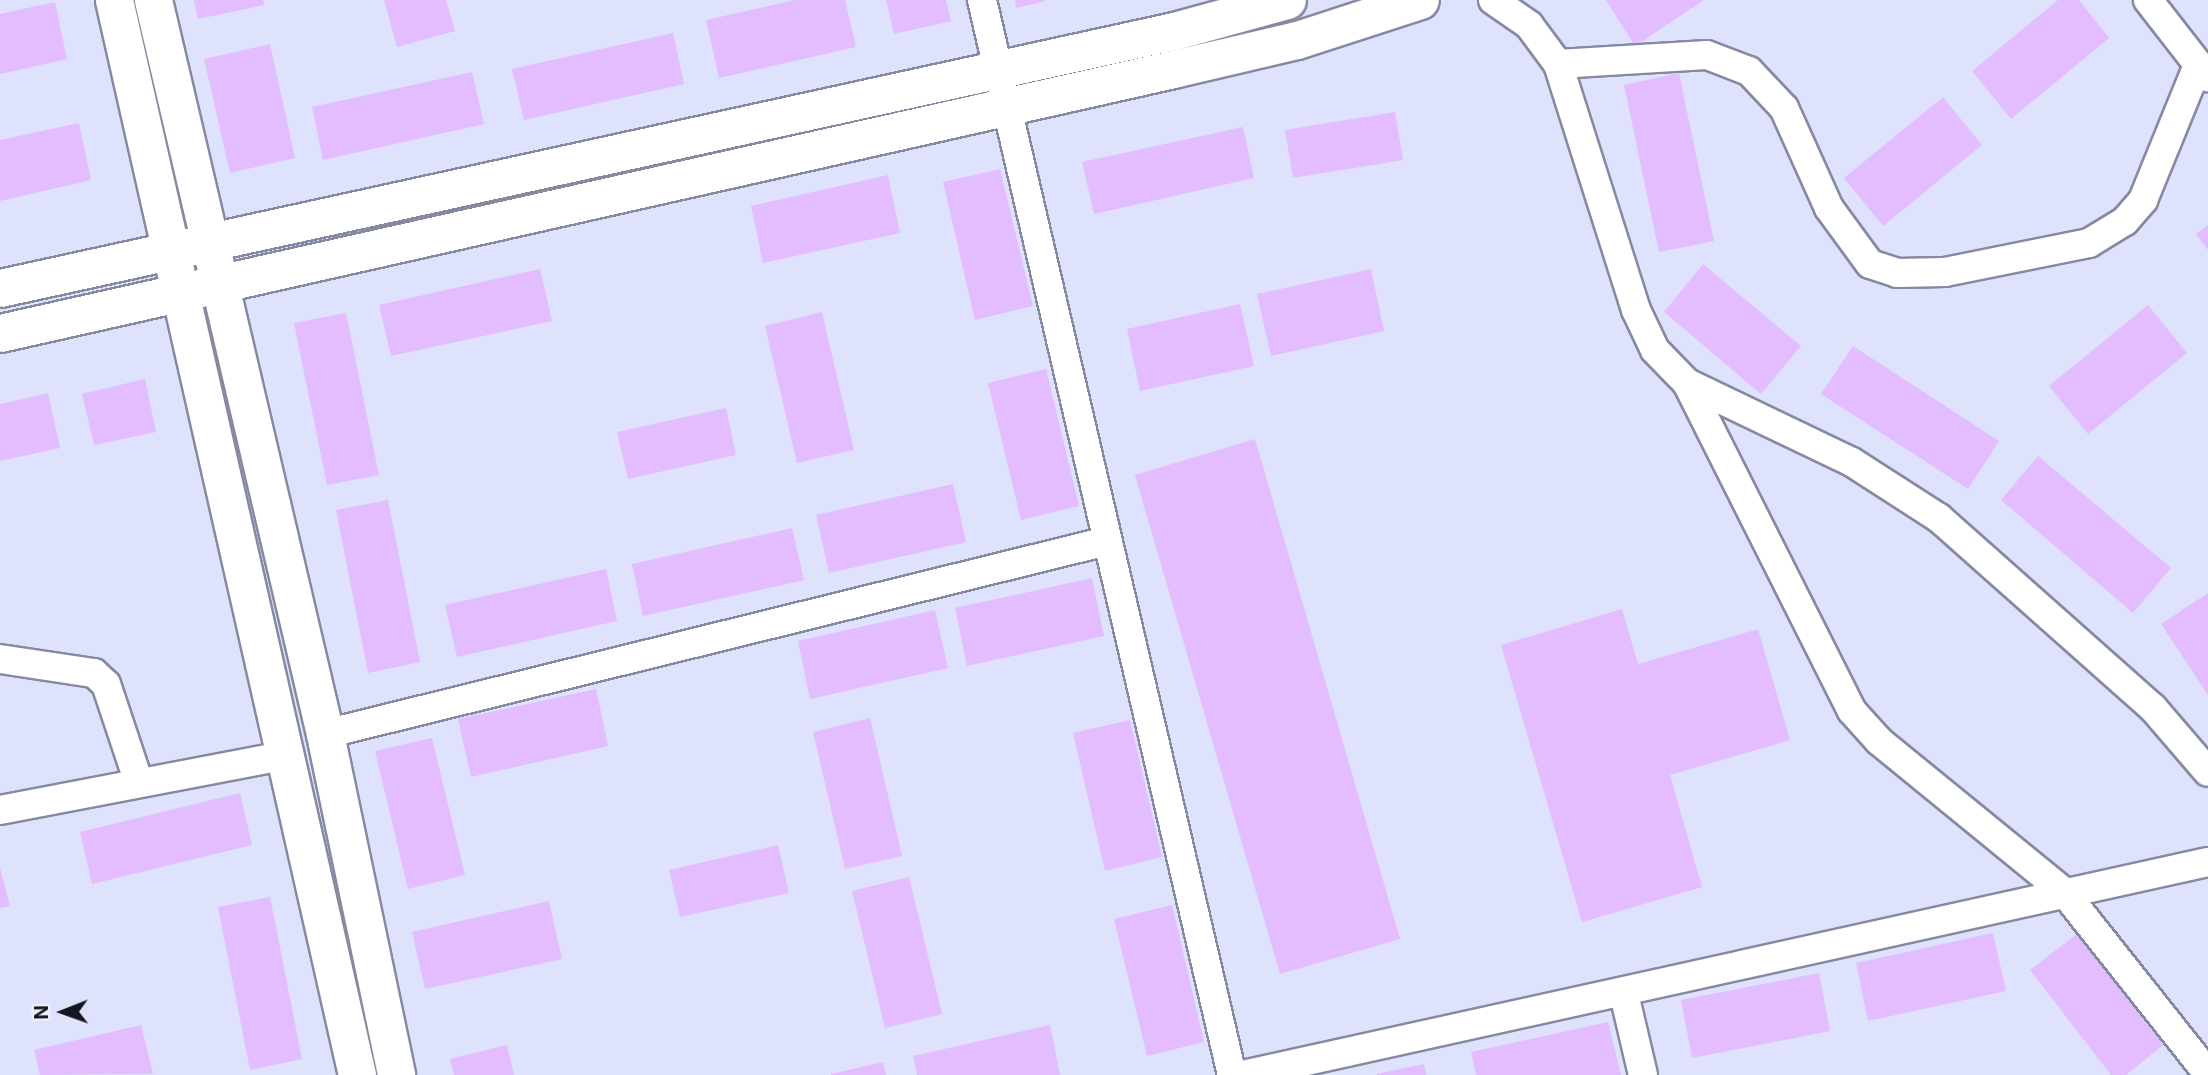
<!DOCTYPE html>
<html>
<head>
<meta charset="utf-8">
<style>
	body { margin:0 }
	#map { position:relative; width:2208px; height:1075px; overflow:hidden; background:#dee2fc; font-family:Inter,sans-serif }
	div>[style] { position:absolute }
	.building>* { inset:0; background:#e3bdff }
	.roads { filter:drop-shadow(2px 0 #8689a2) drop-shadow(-2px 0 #8689a2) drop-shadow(0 2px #8689a2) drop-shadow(0 -2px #8689a2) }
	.minor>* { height:28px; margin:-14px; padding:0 14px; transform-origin:14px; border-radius:14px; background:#fff }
	.tertiary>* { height:37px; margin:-18.5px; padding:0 18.5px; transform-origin:18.5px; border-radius:18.5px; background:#fff }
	span { translate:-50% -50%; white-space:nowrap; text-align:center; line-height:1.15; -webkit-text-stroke:5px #eef0fb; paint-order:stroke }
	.north { position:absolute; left:28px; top:977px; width:70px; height:70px; -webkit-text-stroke:5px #eef0fb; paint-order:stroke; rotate:269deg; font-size:19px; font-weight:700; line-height:28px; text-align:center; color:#14151e }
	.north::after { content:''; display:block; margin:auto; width:24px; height:32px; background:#14151e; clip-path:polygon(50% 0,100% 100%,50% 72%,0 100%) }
</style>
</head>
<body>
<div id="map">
	<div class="building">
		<i style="clip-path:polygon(194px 0,263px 0,264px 5px,198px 19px)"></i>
		<i style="clip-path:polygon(384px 0,446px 0,455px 31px,397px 47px)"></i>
		<i style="clip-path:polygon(795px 0,845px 0,856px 47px,719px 78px,706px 20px)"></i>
		<i style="clip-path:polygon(886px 0,946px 0,951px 21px,894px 34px)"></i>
		<i style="clip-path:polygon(1015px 0,1045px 0,1045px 1px,1016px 8px)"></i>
		<i style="clip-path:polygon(1606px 0,1704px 0,1635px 46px)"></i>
		<i style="clip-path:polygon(2058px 0,2079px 0,2109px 38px,2011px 119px,1972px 71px)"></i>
		<i style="clip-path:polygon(55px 2px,67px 59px,0 74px,0 14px)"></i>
		<i style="clip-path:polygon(673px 33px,684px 84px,524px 120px,512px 69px)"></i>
		<i style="clip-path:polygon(270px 44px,295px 158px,230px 173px,204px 59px)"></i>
		<i style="clip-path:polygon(472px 72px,484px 124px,323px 160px,312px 107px)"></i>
		<i style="clip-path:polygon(1679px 73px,1714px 241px,1659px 252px,1624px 85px)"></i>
		<i style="clip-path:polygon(1943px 97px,1982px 145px,1883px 226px,1844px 178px)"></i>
		<i style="clip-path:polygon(1395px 112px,1403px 160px,1293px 178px,1285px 130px)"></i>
		<i style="clip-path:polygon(79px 123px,91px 180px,0 201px,0 140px)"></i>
		<i style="clip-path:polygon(1243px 127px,1254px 178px,1094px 214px,1082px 162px)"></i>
		<i style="clip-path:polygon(1000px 169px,1033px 306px,975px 320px,943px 182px)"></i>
		<i style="clip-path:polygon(888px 175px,900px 233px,763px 263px,751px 206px)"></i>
		<i style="clip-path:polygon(2208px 225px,2208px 250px,2196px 234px)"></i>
		<i style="clip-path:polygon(1703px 264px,1801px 346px,1761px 394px,1664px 312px)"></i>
		<i style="clip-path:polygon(540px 269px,552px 321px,391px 356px,379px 305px)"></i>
		<i style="clip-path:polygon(1371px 269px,1384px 331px,1271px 356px,1257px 294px)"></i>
		<i style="clip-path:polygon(1240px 304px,1254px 366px,1140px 391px,1127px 329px)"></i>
		<i style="clip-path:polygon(2148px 305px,2187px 353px,2088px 434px,2049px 386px)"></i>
		<i style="clip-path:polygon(822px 312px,854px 450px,797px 463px,765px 326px)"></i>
		<i style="clip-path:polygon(346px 313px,379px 475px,327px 485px,294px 323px)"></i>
		<i style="clip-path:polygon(1853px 346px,1999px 441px,1968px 489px,1821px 394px)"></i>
		<i style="clip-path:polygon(1046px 369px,1079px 506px,1021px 520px,988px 383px)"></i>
		<i style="clip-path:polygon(145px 379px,156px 432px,94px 445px,82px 394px)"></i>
		<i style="clip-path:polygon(48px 393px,60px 448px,0 461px,0 404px)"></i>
		<i style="clip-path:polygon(726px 408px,736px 455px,628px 479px,617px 432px)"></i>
		<i style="clip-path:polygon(1255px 439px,1400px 939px,1280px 974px,1135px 475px)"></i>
		<i style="clip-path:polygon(2038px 456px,2171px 568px,2133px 613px,2001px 500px)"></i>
		<i style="clip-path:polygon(953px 484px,966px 542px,829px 573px,816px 515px)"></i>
		<i style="clip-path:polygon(388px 500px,420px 662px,368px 673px,336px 510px)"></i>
		<i style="clip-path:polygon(792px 528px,804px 580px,643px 616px,632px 564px)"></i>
		<i style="clip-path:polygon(606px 569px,617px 621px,457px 657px,445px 605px)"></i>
		<i style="clip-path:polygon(1092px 578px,1104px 636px,967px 666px,955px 608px)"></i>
		<i style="clip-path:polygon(2208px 593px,2208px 695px,2161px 624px)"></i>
		<i style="clip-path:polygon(1622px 609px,1638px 664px,1758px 629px,1790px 740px,1670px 775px,1702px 887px,1582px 922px,1501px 645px)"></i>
		<i style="clip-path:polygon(935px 610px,948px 668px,810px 699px,798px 641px)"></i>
		<i style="clip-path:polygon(596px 689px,608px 746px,471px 777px,458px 719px)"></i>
		<i style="clip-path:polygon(870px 718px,902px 856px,845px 869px,813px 732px)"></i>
		<i style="clip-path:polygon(1130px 720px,1162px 857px,1105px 871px,1073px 733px)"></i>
		<i style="clip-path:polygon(432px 738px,465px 875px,408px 889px,375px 751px)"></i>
		<i style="clip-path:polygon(240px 793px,252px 845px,92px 884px,80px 832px)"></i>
		<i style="clip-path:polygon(778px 845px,789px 893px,680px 917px,669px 870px)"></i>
		<i style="clip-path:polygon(0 868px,10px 906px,0 908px)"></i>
		<i style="clip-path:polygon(909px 877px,942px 1014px,885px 1028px,852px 891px)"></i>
		<i style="clip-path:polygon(270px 897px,302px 1059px,250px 1070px,218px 907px)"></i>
		<i style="clip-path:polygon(549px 901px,562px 959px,425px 989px,412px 932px)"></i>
		<i style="clip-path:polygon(1172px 905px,1204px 1042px,1147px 1056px,1114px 919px)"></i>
		<i style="clip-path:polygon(1993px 933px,2006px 991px,1868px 1021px,1856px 963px)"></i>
		<i style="clip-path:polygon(2077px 934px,2163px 1045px,2126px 1075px,2111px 1075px,2030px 970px)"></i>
		<i style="clip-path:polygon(1819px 973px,1830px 1031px,1692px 1058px,1681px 1000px)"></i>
		<i style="clip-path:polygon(1608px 1022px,1621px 1075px,1476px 1075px,1471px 1052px)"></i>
		<i style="clip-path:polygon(141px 1025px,153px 1074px,40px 1075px,34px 1050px)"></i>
		<i style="clip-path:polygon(1050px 1025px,1060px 1075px,917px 1075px,913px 1056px)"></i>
		<i style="clip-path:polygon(507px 1045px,514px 1075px,454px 1075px,450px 1059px)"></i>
		<i style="clip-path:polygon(883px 1062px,886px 1075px,831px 1075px,831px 1074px)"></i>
		<i style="clip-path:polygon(1424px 1064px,1426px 1075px,1377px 1075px,1377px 1074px)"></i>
	</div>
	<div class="roads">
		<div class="minor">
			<i style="left:982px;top:0;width:1104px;rotate:76.91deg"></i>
			<i style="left:1493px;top:0;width:44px;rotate:34.8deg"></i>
			<i style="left:1529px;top:25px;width:49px;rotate:53.4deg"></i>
			<i style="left:1558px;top:64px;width:258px;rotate:72.4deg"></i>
			<i style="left:1636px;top:310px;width:44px;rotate:64.6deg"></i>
			<i style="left:1655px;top:350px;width:46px;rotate:45.9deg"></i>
			<i style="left:1687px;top:383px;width:367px;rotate:63.3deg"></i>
			<i style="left:1852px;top:711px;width:40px;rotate:48deg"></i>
			<i style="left:1879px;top:741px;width:239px;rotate:39.2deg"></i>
			<i style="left:2064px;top:892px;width:232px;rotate:51.6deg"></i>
			<i style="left:2148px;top:0;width:98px;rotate:52.1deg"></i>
			<i style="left:1558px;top:64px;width:149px;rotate:-3.5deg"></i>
			<i style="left:1707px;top:55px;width:45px;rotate:20.9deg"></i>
			<i style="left:1749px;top:71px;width:51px;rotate:46.6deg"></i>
			<i style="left:1784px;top:108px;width:110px;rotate:65.8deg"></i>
			<i style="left:1829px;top:208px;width:69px;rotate:53.8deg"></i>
			<i style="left:1870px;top:264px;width:28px;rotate:18deg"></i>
			<i style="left:1897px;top:273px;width:48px;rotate:-1.2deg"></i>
			<i style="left:1945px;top:272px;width:147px;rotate:-11.4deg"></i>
			<i style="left:2089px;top:243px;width:42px;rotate:-31.4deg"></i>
			<i style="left:2125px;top:221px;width:28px;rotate:-49deg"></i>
			<i style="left:2143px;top:200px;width:146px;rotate:-67.8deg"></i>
			<i style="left:1687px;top:383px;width:183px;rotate:25.6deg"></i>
			<i style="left:1852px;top:462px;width:103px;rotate:32.8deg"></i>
			<i style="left:1939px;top:518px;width:286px;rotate:41.6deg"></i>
			<i style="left:2153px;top:708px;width:84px;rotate:49.3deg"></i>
			<i style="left:0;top:659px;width:95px;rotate:8.5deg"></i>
			<i style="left:94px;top:673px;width:16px;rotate:43deg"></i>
			<i style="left:106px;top:684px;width:104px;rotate:71.6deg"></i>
			<i style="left:325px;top:734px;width:805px;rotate:-13.86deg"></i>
			<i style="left:0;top:810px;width:293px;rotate:-10.8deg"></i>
			<i style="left:1624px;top:994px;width:83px;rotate:76.8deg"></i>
			<i style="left:1243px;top:1075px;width:988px;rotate:-12.45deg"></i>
		</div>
		<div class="tertiary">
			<i style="left:114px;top:0;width:1102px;rotate:77.26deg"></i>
			<i style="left:153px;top:0;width:754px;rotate:76.81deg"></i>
			<i style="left:325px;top:734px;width:348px;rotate:78.2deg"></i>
			<i style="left:0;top:288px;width:1202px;rotate:-12.35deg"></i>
			<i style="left:1174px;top:31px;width:117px;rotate:-15.3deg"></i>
			<i style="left:0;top:333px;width:1202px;rotate:-12.68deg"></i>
			<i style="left:1173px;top:69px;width:127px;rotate:-13.2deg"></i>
			<i style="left:1297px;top:40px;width:129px;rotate:-18deg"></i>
		</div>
	</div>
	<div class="north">N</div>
</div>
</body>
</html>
